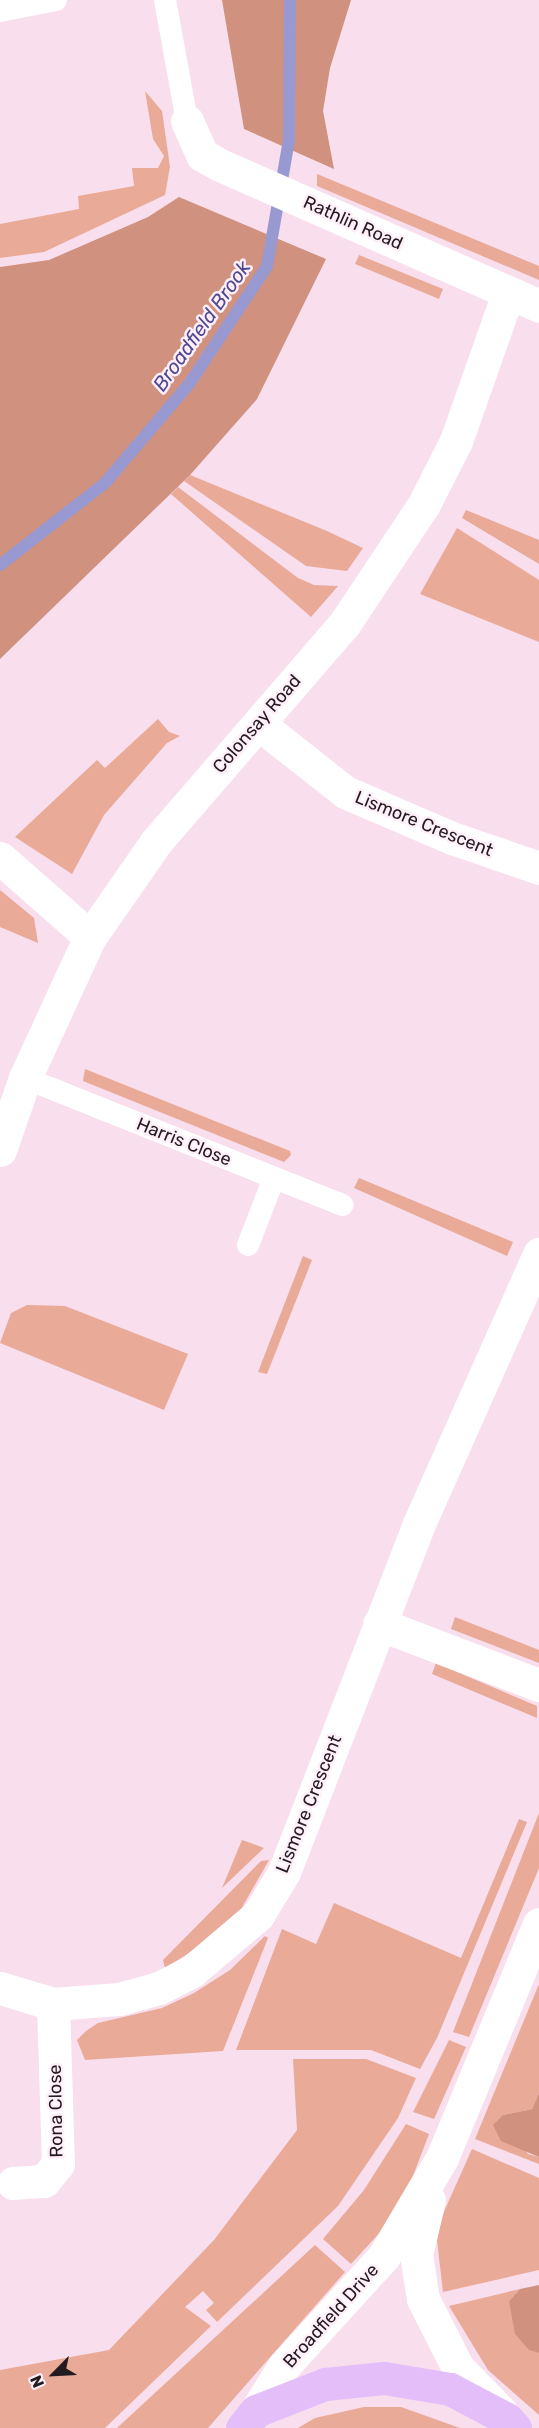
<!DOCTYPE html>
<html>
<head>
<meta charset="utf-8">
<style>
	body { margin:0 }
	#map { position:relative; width:539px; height:2428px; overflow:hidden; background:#f9deee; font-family:Rubik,sans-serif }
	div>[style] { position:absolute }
	.green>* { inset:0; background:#e9aa98 }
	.forest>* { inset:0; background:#d0917f }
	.stream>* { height:12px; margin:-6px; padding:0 6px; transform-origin:6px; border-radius:6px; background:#9999d1 }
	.service>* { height:22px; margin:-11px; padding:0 11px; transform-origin:11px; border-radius:11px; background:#fff }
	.minor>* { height:33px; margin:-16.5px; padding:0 16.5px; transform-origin:16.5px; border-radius:16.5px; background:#fff }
	.tertiary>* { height:33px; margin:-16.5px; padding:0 16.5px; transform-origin:16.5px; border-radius:16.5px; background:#fff }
	.primary>* { height:33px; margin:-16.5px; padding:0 16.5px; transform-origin:16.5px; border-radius:16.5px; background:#e3bef8 }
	span { translate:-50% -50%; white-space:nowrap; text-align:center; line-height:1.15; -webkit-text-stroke:5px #ffeff9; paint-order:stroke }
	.street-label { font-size:18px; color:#241b20 }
	.water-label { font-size:20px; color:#4f4a90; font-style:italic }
	.north { position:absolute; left:24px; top:2344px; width:60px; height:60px; -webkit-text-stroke:4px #ffeff9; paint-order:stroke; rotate:246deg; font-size:16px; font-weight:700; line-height:24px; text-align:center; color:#241b20 }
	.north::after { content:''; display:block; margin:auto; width:21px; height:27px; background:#241b20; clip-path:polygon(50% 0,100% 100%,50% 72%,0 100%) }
</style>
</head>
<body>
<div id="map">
	<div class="green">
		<i style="clip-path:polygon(145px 91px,162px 111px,170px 167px,165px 195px,44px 252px,0 258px,0 224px,79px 209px,78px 196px,134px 186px,132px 168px,158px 168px,164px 156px,153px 139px)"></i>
		<i style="clip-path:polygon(317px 174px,539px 266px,539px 280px,317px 186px)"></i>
		<i style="clip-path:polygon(359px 255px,443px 289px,439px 299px,355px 264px)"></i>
		<i style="clip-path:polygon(190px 475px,327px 531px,363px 548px,347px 571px,306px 566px,184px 481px)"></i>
		<i style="clip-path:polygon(178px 487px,298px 578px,314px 585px,338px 586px,311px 617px,171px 494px)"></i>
		<i style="clip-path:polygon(466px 510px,539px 540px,539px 564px,462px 518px)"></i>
		<i style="clip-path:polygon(457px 528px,539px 580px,539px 642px,420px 594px)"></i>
		<i style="clip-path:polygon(158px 719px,169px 732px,180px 736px,167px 743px,104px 815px,72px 874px,15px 837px,97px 760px,105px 768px)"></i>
		<i style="clip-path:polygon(0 890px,34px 918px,38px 943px,0 927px)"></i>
		<i style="clip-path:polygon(85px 1069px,290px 1151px,291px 1155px,284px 1162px,83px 1081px)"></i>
		<i style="clip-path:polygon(359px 1178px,513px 1242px,507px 1256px,354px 1188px)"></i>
		<i style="clip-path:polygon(303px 1256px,312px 1260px,267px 1374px,258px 1372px)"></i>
		<i style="clip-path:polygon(27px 1305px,65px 1306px,188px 1354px,164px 1410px,0 1343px,11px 1313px)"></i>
		<i style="clip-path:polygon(455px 1617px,539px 1650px,539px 1663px,451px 1629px)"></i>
		<i style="clip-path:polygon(436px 1663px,537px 1706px,537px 1718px,432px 1674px)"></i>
		<i style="clip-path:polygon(539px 1813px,539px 1868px,469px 2037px,453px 2032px)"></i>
		<i style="clip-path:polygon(519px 1819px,527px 1822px,437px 2038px,420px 2069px,371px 2050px,236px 2050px,282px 1929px,316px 1944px,334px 1903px,461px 1958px)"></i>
		<i style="clip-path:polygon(242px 1840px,264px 1848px,222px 1888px)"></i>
		<i style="clip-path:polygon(269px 1860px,240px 1911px,213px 1938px,165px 1968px,163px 1960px,261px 1861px)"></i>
		<i style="clip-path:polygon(265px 1936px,268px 1938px,223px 2051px,85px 2060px,77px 2040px,86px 2031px,98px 2023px,162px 2008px,194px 1993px,230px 1970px)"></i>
		<i style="clip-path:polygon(539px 1984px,539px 2093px,532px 2109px,503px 2115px,528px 2154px,539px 2157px,539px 2164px,475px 2139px)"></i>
		<i style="clip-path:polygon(449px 2040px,466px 2047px,434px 2119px,413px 2112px)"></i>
		<i style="clip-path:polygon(293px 2059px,366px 2059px,416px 2078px,398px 2118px,338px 2206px,217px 2322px,206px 2310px,214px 2303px,203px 2291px,185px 2307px,211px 2326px,105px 2428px,0 2428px,0 2370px,109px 2350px,214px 2240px,297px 2130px)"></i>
		<i style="clip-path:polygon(406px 2124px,429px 2134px,408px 2189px,384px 2228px,351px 2264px,323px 2239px,364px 2190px)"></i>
		<i style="clip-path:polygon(472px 2149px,539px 2178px,539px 2270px,443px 2292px,437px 2240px,442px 2216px)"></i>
		<i style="clip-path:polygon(315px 2245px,345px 2272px,208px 2428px,117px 2428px)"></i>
		<i style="clip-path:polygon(520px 2289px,509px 2301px,529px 2349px,539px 2353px,539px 2415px,488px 2370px,449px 2306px)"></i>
		<i style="clip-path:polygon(364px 2407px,401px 2407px,460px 2428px,298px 2428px,315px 2418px)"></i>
	</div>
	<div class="forest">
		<i style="clip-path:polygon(222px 0,351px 0,330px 68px,323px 111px,334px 169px,244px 129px)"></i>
		<i style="clip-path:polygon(179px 197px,326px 259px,257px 399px,190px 475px,0 659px,0 267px,49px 260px,148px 217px)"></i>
		<i style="clip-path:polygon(539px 2093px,539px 2157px,501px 2141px,493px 2125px,503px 2115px,532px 2109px)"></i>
		<i style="clip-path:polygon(539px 2285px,539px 2353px,529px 2350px,515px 2334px,509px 2301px,520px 2289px)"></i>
	</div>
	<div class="stream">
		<i style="left:0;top:565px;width:133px;rotate:-38deg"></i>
		<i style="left:105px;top:483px;width:130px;rotate:-49.7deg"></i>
		<i style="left:189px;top:384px;width:141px;rotate:-56.5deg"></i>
		<i style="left:267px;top:266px;width:128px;rotate:-80.1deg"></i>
		<i style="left:289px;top:140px;width:140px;rotate:-89.6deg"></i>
	</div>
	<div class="service">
		<i style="left:165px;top:0;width:123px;rotate:79.7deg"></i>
		<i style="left:0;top:11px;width:57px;rotate:-11.1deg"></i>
		<i style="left:25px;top:1078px;width:342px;rotate:21.8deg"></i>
		<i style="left:248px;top:1245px;width:72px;rotate:-68.8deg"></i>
	</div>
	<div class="minor">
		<i style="left:187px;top:121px;width:37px;rotate:66deg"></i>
		<i style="left:202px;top:155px;width:21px;rotate:29deg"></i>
		<i style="left:220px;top:165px;width:349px;rotate:23.8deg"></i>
		<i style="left:259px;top:724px;width:110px;rotate:38.3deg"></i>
		<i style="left:345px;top:792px;width:116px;rotate:23.3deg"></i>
		<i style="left:452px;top:838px;width:92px;rotate:19deg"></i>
		<i style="left:0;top:858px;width:120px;rotate:41.3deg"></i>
		<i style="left:0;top:1150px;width:76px;rotate:-70.9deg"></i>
		<i style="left:25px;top:1078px;width:155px;rotate:-65.3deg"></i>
		<i style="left:90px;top:937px;width:116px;rotate:-55.2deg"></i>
		<i style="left:156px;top:842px;width:289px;rotate:-49.2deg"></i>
		<i style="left:345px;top:623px;width:143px;rotate:-56.4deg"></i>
		<i style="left:424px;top:504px;width:71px;rotate:-63.1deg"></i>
		<i style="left:456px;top:441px;width:157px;rotate:-70.6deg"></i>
		<i style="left:379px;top:1624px;width:171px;rotate:20.9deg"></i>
		<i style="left:0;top:1988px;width:55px;rotate:16.8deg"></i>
		<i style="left:53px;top:2004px;width:66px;rotate:-4.3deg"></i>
		<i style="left:119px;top:1999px;width:41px;rotate:-15.4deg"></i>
		<i style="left:159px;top:1988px;width:37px;rotate:-27deg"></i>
		<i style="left:192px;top:1971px;width:87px;rotate:-40.3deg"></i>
		<i style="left:258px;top:1915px;width:50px;rotate:-58.8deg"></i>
		<i style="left:284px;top:1872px;width:371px;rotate:-68.8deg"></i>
		<i style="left:418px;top:1526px;width:298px;rotate:-66deg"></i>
		<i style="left:13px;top:2183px;width:31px;rotate:-4deg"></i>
		<i style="left:44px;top:2181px;width:22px;rotate:-51deg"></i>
		<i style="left:58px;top:2164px;width:160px;rotate:-91.8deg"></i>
	</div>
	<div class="tertiary">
		<i style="left:429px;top:2200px;width:56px;rotate:103.5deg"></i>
		<i style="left:416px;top:2254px;width:46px;rotate:81.2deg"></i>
		<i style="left:423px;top:2299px;width:77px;rotate:63.1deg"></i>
		<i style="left:458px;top:2368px;width:63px;rotate:45.6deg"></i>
		<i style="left:256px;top:2411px;width:53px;rotate:-58.1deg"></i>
		<i style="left:284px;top:2366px;width:149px;rotate:-47.7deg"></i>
		<i style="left:384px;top:2256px;width:114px;rotate:-59.4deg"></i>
		<i style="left:442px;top:2158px;width:253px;rotate:-67.5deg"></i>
	</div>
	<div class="primary">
		<i style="left:242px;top:2428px;width:22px;rotate:-51deg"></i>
		<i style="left:256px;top:2411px;width:74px;rotate:-21.4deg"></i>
		<i style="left:325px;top:2384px;width:59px;rotate:-5.8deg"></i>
		<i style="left:384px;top:2378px;width:67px;rotate:9.5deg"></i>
		<i style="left:450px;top:2389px;width:64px;rotate:27.8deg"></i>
		<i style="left:507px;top:2419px;width:12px;rotate:48deg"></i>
	</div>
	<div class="street-label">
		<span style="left:353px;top:223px;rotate:24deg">Rathlin Road</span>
		<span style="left:257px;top:724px;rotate:-49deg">Colonsay Road</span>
		<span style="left:424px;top:824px;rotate:22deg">Lismore Crescent</span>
		<span style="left:184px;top:1142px;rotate:22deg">Harris Close</span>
		<span style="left:309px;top:1804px;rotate:-68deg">Lismore Crescent</span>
		<span style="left:56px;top:2111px;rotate:-91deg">Rona Close</span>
		<span style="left:331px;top:2316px;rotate:-48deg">Broadfield Drive</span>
	</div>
	<div class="water-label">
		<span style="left:202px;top:326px;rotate:-55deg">Broadfield Brook</span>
	</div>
	<div class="north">N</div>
</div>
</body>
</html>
